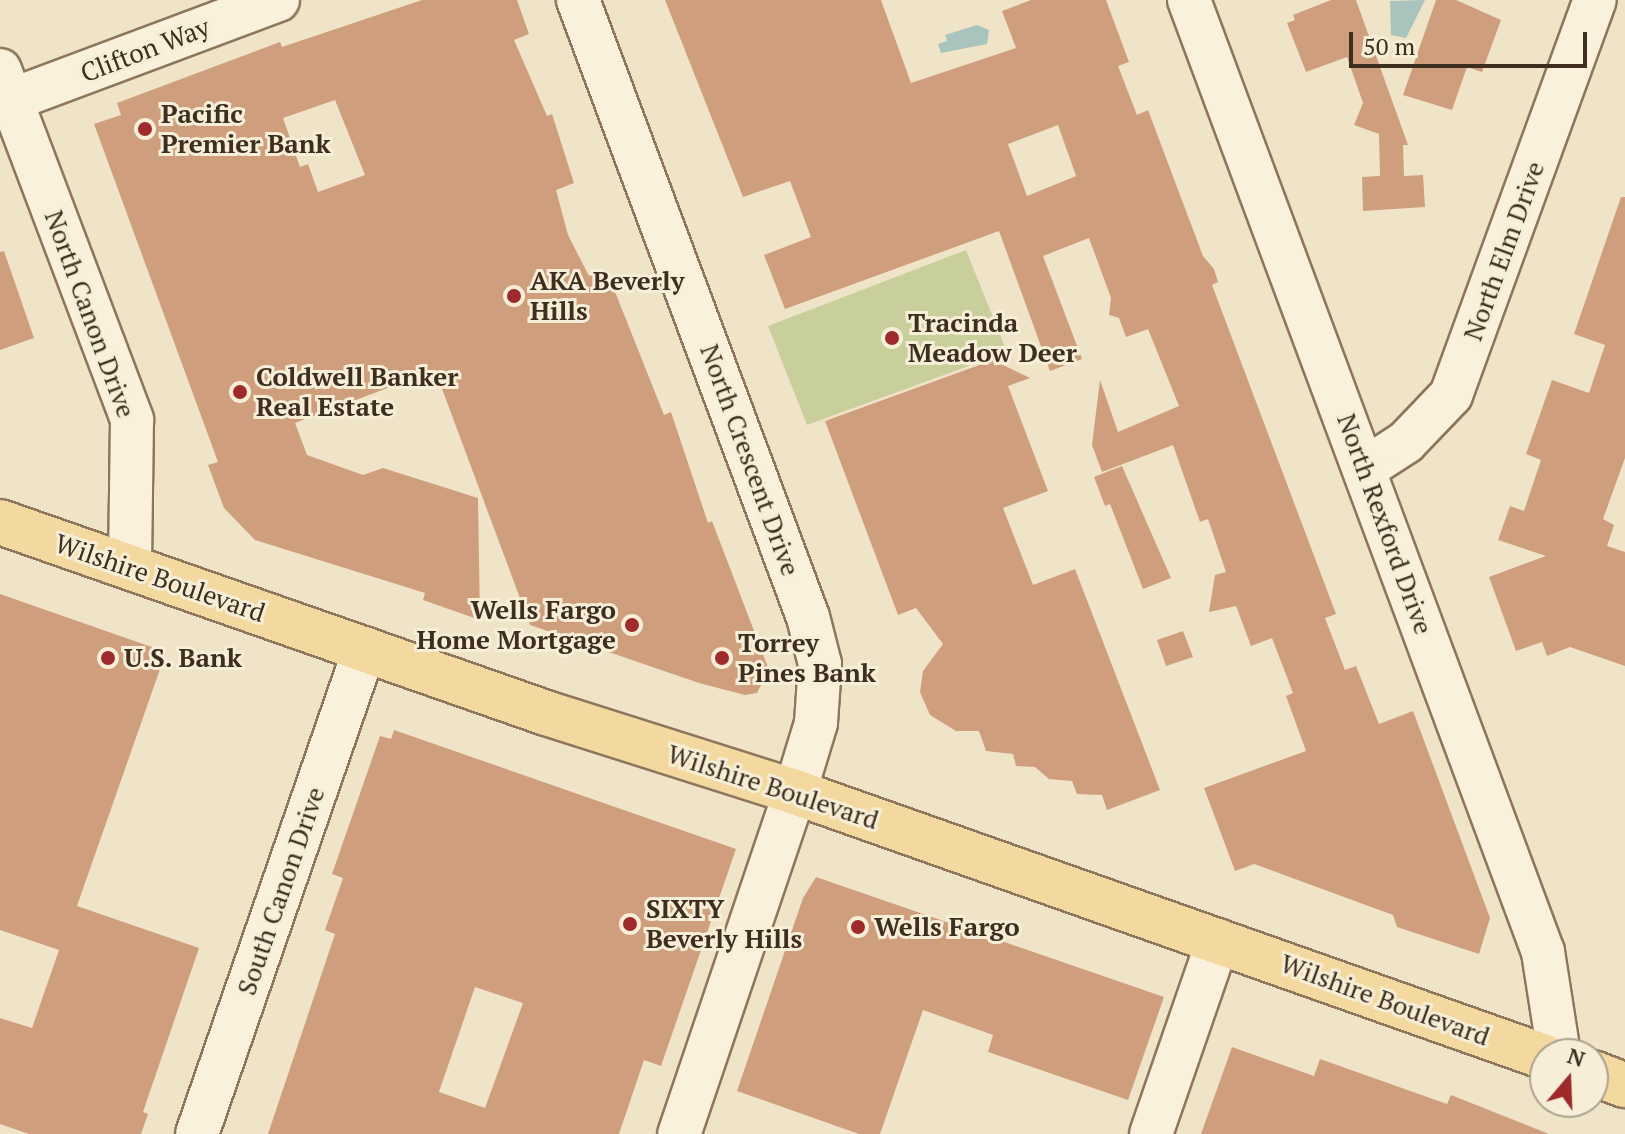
<!DOCTYPE html>
<html>
<head>
<meta charset="utf-8">
<style>
	body { margin:0 }
	#map { position:relative; width:1625px; height:1134px; overflow:hidden; background:#f0e4c8; font-family:"PT Serif",serif }
	div>[style] { position:absolute }
	.green>* { inset:0; background:#c9cf9b }
	.water>* { inset:0; background:#a9c4bc }
	.building>* { inset:0; background:#cf9f7d }
	.roads { filter:drop-shadow(2px 0 #8d765c) drop-shadow(-2px 0 #8d765c) drop-shadow(0 2px #8d765c) drop-shadow(0 -2px #8d765c) }
	.minor>* { height:42px; margin:-21px; padding:0 21px; transform-origin:21px; border-radius:21px; background:#faf1dc }
	.major>* { height:44px; margin:-22px; padding:0 22px; transform-origin:22px; border-radius:22px; background:#f3d9a0 }
	.dots>* { width:22px; height:22px; translate:-50% -50%; box-sizing:border-box; border:4px solid #f7eed8; border-radius:50% }
	span { translate:-50% -50%; white-space:nowrap; text-align:center; line-height:1.15; -webkit-text-stroke:6px #f7eed8; paint-order:stroke }
	.street-label { font-size:26px; color:#3d2e20 }
	.poi-label { font-size:26px; color:#3d2e20; font-weight:700 }
	.left { translate:0 -50%; text-align:left }
	.right { translate:-100% -50%; text-align:right }
	.north { position:absolute; left:1529px; top:1038px; width:80px; height:80px; box-sizing:border-box; background:#f7eed8; border:2px solid #ada18e; border-radius:50%; rotate:19deg; font-size:22px; font-weight:700; line-height:32px; text-align:center; color:#3d2e20 }
	.north::after { content:''; display:block; margin:auto; width:28px; height:36px; background:#9e2a2b; clip-path:polygon(50% 0,100% 100%,50% 72%,0 100%) }
	.scale { position:absolute; left:1349px; top:32px; width:238px; height:36px; box-sizing:border-box; border:4px solid #3d2e20; border-top:0; padding-left:10px; font-size:24px; line-height:28px; white-space:nowrap; color:#3d2e20; -webkit-text-stroke:6px #f7eed8; paint-order:stroke }
</style>
</head>
<body>
<div id="map">
	<div class="green">
		<i style="clip-path:polygon(966px 250px,1007px 352px,807px 425px,768px 326px)"></i>
	</div>
	<div class="water">
		<i style="clip-path:polygon(1425px 0,1406px 38px,1391px 35px,1390px 1px)"></i>
		<i style="clip-path:polygon(977px 25px,989px 30px,987px 44px,941px 53px,938px 44px,947px 41px,945px 35px)"></i>
	</div>
	<div class="building">
		<i style="clip-path:polygon(evenodd,422px 0,517px 0,529px 34px,514px 40px,547px 116px,552px 114px,574px 183px,556px 190px,568px 235px,589px 276px,606px 269px,664px 415px,671px 412px,708px 523px,712px 521px,769px 670px,757px 693px,745px 695px,699px 683px,530px 625px,435px 370px,295px 423px,307px 455px,363px 475px,383px 468px,478px 498px,480px 620px,423px 600px,425px 593px,255px 540px,224px 508px,208px 465px,218px 462px,94px 124px,121px 115px,117px 103px,280px 42px,282px 47px,422px 0,335px 100px,365px 175px,318px 192px,308px 164px,300px 167px,283px 118px,335px 100px)"></i>
		<i style="clip-path:polygon(evenodd,665px 0,881px 0,911px 83px,1016px 48px,1002px 11px,1031px 0,1106px 0,1129px 62px,1118px 66px,1137px 115px,1148px 110px,1203px 256px,1214px 269px,1218px 282px,1212px 285px,1336px 614px,1325px 618px,1345px 670px,1356px 666px,1379px 724px,1413px 711px,1490px 918px,1479px 954px,1397px 927px,1393px 915px,1254px 864px,1235px 871px,1204px 788px,1306px 751px,1286px 696px,1293px 693px,1272px 638px,1251px 646px,1236px 606px,1209px 612px,1215px 575px,1226px 572px,1208px 519px,1200px 522px,1173px 445px,1102px 472px,1092px 445px,1100px 380px,1118px 432px,1179px 406px,1148px 329px,1126px 337px,1119px 318px,1109px 315px,1111px 298px,1089px 238px,1043px 256px,1082px 359px,1050px 371px,999px 231px,785px 309px,764px 255px,811px 237px,790px 181px,743px 197px,665px 0,1058px 125px,1076px 176px,1027px 196px,1008px 144px,1058px 125px)"></i>
		<i style="clip-path:polygon(1331px 0,1356px 0,1408px 145px,1403px 145px,1404px 176px,1423px 175px,1425px 207px,1363px 211px,1362px 177px,1380px 176px,1379px 134px,1354px 125px,1363px 103px,1347px 57px,1306px 72px,1287px 23px,1295px 20px,1293px 15px)"></i>
		<i style="clip-path:polygon(1436px 0,1456px 0,1501px 20px,1482px 72px,1467px 67px,1452px 110px,1403px 95px)"></i>
		<i style="clip-path:polygon(1621px 197px,1625px 197px,1625px 458px,1603px 519px,1614px 525px,1607px 546px,1625px 552px,1625px 666px,1570px 647px,1547px 656px,1542px 642px,1516px 651px,1489px 577px,1546px 556px,1498px 540px,1510px 506px,1524px 511px,1541px 460px,1526px 454px,1552px 380px,1589px 393px,1605px 345px,1574px 334px)"></i>
		<i style="clip-path:polygon(4px 251px,34px 338px,0 350px,0 252px)"></i>
		<i style="clip-path:polygon(993px 360px,1030px 378px,1008px 386px,1048px 491px,1003px 508px,1033px 585px,1075px 569px,1160px 790px,1107px 810px,1102px 795px,1077px 794px,1072px 781px,1049px 779px,1035px 767px,1016px 766px,1013px 754px,986px 751px,979px 731px,956px 731px,930px 715px,920px 692px,923px 671px,943px 644px,916px 608px,898px 615px,825px 421px)"></i>
		<i style="clip-path:polygon(1122px 466px,1171px 578px,1143px 589px,1110px 504px,1105px 506px,1094px 477px)"></i>
		<i style="clip-path:polygon(0 594px,166px 652px,77px 906px,199px 948px,143px 1112px,148px 1114px,141px 1134px,29px 1134px,0 1124px,0 1018px,32px 1028px,59px 950px,0 930px)"></i>
		<i style="clip-path:polygon(1183px 631px,1193px 657px,1166px 666px,1157px 640px)"></i>
		<i style="clip-path:polygon(evenodd,394px 730px,736px 849px,661px 1066px,644px 1060px,619px 1134px,268px 1134px,335px 934px,325px 930px,343px 878px,332px 874px,380px 736px,391px 739px,394px 730px,475px 987px,523px 1003px,485px 1108px,439px 1092px,475px 987px)"></i>
		<i style="clip-path:polygon(816px 877px,1164px 997px,1128px 1100px,988px 1052px,993px 1035px,923px 1010px,880px 1134px,859px 1134px,737px 1091px,803px 898px)"></i>
		<i style="clip-path:polygon(1232px 1047px,1314px 1076px,1320px 1059px,1447px 1104px,1451px 1095px,1549px 1134px,1201px 1134px)"></i>
	</div>
	<div class="roads">
		<div class="minor">
			<i style="left:578px;top:0;width:658px;rotate:69.56deg"></i>
			<i style="left:808px;top:617px;width:49px;rotate:75.7deg"></i>
			<i style="left:820px;top:664px;width:59px;rotate:93.9deg"></i>
			<i style="left:816px;top:723px;width:72px;rotate:106.9deg"></i>
			<i style="left:795px;top:792px;width:361px;rotate:108.7deg"></i>
			<i style="left:1189px;top:0;width:1016px;rotate:69.6deg"></i>
			<i style="left:1543px;top:952px;width:103px;rotate:81.1deg"></i>
			<i style="left:0;top:70px;width:374px;rotate:69.3deg"></i>
			<i style="left:132px;top:420px;width:148px;rotate:90.8deg"></i>
			<i style="left:11px;top:100px;width:285px;rotate:-20.5deg"></i>
			<i style="left:1366px;top:468px;width:48px;rotate:-33deg"></i>
			<i style="left:1406px;top:442px;width:65px;rotate:-46.2deg"></i>
			<i style="left:1451px;top:395px;width:420px;rotate:-70deg"></i>
			<i style="left:197px;top:1134px;width:514px;rotate:-70.93deg"></i>
			<i style="left:1151px;top:1134px;width:205px;rotate:-70.9deg"></i>
		</div>
		<div class="major">
			<i style="left:0;top:522px;width:578px;rotate:19.28deg"></i>
			<i style="left:546px;top:713px;width:261px;rotate:17.6deg"></i>
			<i style="left:795px;top:792px;width:795px;rotate:19.46deg"></i>
			<i style="left:1593px;top:1073px;width:34px;rotate:21deg"></i>
		</div>
	</div>
	<div class="dots">
		<i style="left:145px;top:129px;background:#9e2a2b"></i>
		<i style="left:514px;top:296px;background:#9e2a2b"></i>
		<i style="left:892px;top:338px;background:#9e2a2b"></i>
		<i style="left:240px;top:392px;background:#9e2a2b"></i>
		<i style="left:632px;top:625px;background:#9e2a2b"></i>
		<i style="left:108px;top:658px;background:#9e2a2b"></i>
		<i style="left:722px;top:658px;background:#9e2a2b"></i>
		<i style="left:630px;top:924px;background:#9e2a2b"></i>
		<i style="left:858px;top:927px;background:#9e2a2b"></i>
	</div>
	<div class="street-label">
		<span style="left:145px;top:50px;rotate:-21deg">Clifton Way</span>
		<span style="left:1504px;top:251px;rotate:-70deg">North Elm Drive</span>
		<span style="left:90px;top:314px;rotate:70deg">North Canon Drive</span>
		<span style="left:750px;top:460px;rotate:70deg">North Crescent Drive</span>
		<span style="left:1385px;top:524px;rotate:70deg">North Rexford Drive</span>
		<span style="left:160px;top:578px;rotate:19deg">Wilshire Boulevard</span>
		<span style="left:773px;top:787px;rotate:18deg">Wilshire Boulevard</span>
		<span style="left:281px;top:891px;rotate:-71deg">South Canon Drive</span>
		<span style="left:1385px;top:1000px;rotate:20deg">Wilshire Boulevard</span>
	</div>
	<div class="poi-label">
		<span class="left" style="left:161px;top:129px">Pacific<br>Premier Bank</span>
		<span class="left" style="left:530px;top:296px">AKA Beverly<br>Hills</span>
		<span class="left" style="left:908px;top:338px">Tracinda<br>Meadow Deer</span>
		<span class="left" style="left:256px;top:392px">Coldwell Banker<br>Real Estate</span>
		<span class="right" style="left:616px;top:625px">Wells Fargo<br>Home Mortgage</span>
		<span class="left" style="left:738px;top:658px">Torrey<br>Pines Bank</span>
		<span class="left" style="left:124px;top:658px">U.S. Bank</span>
		<span class="left" style="left:646px;top:924px">SIXTY<br>Beverly Hills</span>
		<span class="left" style="left:874px;top:927px">Wells Fargo</span>
	</div>
	<div class="north">N</div>
	<div class="scale">50 m</div>
</div>
</body>
</html>
